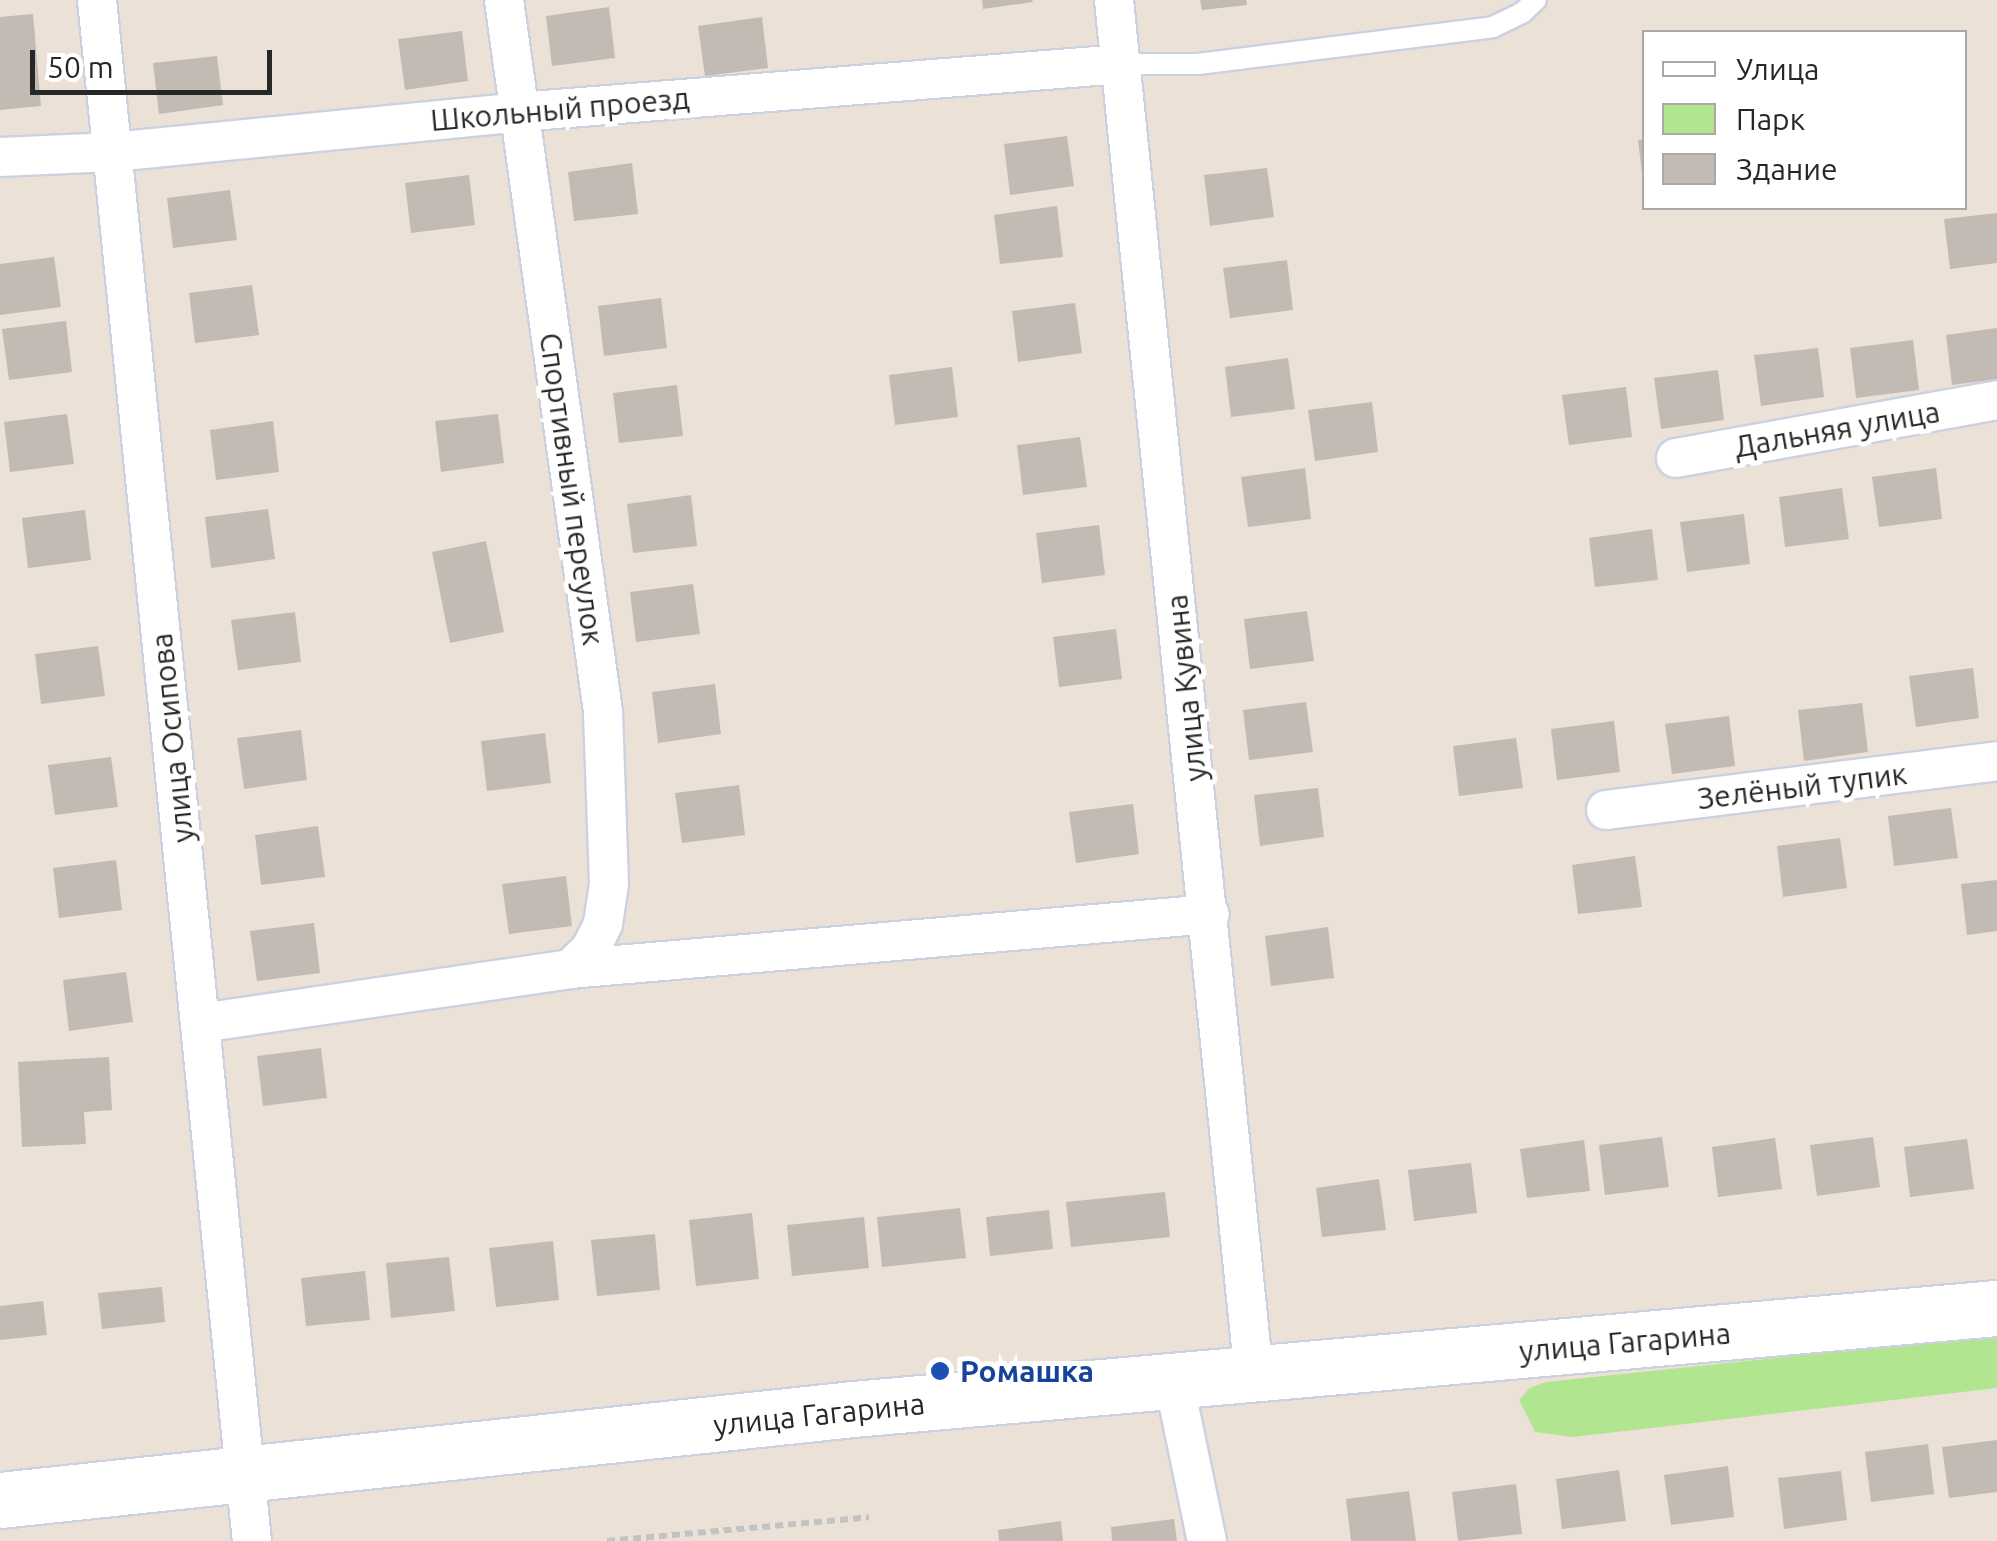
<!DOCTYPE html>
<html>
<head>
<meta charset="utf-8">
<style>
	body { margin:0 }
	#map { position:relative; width:1997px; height:1541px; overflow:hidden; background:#ebe1d7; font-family:Ubuntu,sans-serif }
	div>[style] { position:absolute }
	.green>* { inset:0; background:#b1e58f }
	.building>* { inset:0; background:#c2bbb4 }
	.path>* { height:6px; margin-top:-3px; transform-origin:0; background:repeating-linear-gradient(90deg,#c3c3c3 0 8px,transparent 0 13px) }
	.roads { filter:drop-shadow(2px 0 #ccd1e1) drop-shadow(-2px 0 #ccd1e1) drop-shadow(0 2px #ccd1e1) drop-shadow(0 -2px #ccd1e1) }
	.service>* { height:20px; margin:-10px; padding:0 10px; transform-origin:10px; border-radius:10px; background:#fff }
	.minor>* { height:38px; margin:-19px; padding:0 19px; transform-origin:19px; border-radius:19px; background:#fff }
	.secondary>* { height:55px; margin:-27.5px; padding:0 27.5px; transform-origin:27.5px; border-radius:27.5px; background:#fff }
	.dots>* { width:28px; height:28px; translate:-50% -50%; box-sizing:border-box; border:5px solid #fff; border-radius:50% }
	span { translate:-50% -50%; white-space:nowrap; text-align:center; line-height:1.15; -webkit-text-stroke:10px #fff; paint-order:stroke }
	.street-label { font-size:30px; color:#272727 }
	.transit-label { font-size:30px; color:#164399; font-weight:700 }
	.left { translate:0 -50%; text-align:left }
	.legend { position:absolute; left:1642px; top:30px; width:325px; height:180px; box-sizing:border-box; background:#fff; border:2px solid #a9a9a9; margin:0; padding:12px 18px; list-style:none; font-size:30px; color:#272727 }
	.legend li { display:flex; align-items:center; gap:20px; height:50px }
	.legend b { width:50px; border:2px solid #a9a9a9 }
	.scale { position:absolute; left:30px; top:50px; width:242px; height:45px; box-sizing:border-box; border:5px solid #272727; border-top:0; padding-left:12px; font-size:30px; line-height:35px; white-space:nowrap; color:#272727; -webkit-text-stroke:8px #fff; paint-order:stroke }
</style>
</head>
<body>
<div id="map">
	<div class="green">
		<i style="clip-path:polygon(1997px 1335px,1997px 1388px,1573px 1437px,1535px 1432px,1519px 1400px,1530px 1388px,1546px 1382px)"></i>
	</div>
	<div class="building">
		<i style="clip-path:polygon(982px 0,1032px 0,1033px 2px,983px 9px)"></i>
		<i style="clip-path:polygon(1200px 0,1246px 0,1247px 5px,1202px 10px)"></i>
		<i style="clip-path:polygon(609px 7px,615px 58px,552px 66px,546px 16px)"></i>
		<i style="clip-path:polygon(33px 14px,41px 106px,0 110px,0 17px)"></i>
		<i style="clip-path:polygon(762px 17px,768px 68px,705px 76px,698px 26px)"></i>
		<i style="clip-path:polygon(462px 31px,468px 81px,405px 90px,398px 39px)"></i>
		<i style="clip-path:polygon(217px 56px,223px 105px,159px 114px,153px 63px)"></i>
		<i style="clip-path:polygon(1067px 136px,1074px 186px,1010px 195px,1004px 144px)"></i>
		<i style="clip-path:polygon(1644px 139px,1644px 173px,1642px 173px,1638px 140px)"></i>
		<i style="clip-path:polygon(632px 163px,638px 214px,574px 221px,568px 172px)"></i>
		<i style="clip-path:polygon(1267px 168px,1274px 217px,1210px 226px,1204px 175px)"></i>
		<i style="clip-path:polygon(469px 175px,475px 225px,411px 233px,405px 183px)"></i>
		<i style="clip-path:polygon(230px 190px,237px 240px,173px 248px,167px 198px)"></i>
		<i style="clip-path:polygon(1057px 206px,1063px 257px,1000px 264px,994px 215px)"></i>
		<i style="clip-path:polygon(1997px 213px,1997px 263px,1950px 269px,1944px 219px)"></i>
		<i style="clip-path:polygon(54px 257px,61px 307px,0 315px,0 264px)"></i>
		<i style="clip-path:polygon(1287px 260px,1293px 310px,1230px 318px,1223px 268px)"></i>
		<i style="clip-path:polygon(252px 285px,259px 335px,195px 343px,189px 293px)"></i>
		<i style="clip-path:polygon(661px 298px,667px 348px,604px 356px,598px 306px)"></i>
		<i style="clip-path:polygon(1075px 303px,1082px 353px,1018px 362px,1012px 311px)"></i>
		<i style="clip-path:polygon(66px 321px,72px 372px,9px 380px,2px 329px)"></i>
		<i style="clip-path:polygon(1997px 328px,1997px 379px,1952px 385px,1946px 335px)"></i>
		<i style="clip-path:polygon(1913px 340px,1919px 390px,1856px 398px,1850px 348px)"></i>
		<i style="clip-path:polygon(1818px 348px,1824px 397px,1761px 406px,1754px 355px)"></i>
		<i style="clip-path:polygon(1288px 358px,1295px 409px,1231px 417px,1225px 367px)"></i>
		<i style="clip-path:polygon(952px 367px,958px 417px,895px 425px,889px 375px)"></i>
		<i style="clip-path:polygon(1718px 370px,1724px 420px,1661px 429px,1654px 378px)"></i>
		<i style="clip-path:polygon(677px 385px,683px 436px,619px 443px,613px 393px)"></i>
		<i style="clip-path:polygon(1626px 387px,1632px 437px,1569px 445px,1562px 395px)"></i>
		<i style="clip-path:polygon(1372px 402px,1378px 452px,1315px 461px,1308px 410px)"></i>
		<i style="clip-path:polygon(67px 414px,74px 464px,10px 472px,4px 422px)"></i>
		<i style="clip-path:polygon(498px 414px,504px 463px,441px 472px,435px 421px)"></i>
		<i style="clip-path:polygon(273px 421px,279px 472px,216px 480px,210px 430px)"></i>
		<i style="clip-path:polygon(1080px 437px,1087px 487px,1023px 495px,1017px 445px)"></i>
		<i style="clip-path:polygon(1305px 468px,1311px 519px,1248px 527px,1241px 477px)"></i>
		<i style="clip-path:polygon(1936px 468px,1942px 519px,1879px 527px,1872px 477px)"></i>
		<i style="clip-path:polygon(1842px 488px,1849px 539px,1785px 547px,1779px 497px)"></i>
		<i style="clip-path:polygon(691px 495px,697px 546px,633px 553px,627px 504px)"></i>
		<i style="clip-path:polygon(268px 509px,275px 559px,211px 568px,205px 517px)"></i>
		<i style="clip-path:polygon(85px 510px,91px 560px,28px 568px,22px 518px)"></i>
		<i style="clip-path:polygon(1744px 514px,1750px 564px,1687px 572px,1680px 522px)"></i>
		<i style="clip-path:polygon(1099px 525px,1105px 575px,1042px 583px,1036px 533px)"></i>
		<i style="clip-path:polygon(1652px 529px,1658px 580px,1595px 587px,1589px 538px)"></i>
		<i style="clip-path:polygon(486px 541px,504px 632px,450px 643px,432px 552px)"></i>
		<i style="clip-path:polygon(693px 584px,700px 634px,636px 642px,630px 592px)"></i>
		<i style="clip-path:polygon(1307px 611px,1314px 661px,1250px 669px,1244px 619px)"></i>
		<i style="clip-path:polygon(295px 612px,301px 662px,238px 670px,231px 620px)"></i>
		<i style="clip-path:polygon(1116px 629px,1122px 679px,1059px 687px,1053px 637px)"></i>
		<i style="clip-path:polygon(98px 646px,105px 696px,41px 704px,35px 654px)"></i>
		<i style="clip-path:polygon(1973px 668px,1979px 718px,1916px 727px,1909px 676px)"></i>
		<i style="clip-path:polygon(715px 684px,721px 734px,658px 743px,652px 692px)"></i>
		<i style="clip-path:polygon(1306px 702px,1313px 752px,1249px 760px,1243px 710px)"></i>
		<i style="clip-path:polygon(1862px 703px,1868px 752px,1804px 761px,1798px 710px)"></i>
		<i style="clip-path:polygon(1729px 716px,1735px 766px,1672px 774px,1665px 724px)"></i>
		<i style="clip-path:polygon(1614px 721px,1620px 772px,1557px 780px,1551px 729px)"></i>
		<i style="clip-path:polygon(301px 730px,307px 780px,244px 789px,237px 738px)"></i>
		<i style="clip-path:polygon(545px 733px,551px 783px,487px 791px,481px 741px)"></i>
		<i style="clip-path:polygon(1516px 738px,1523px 788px,1459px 796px,1453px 746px)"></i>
		<i style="clip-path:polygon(111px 757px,118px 807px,55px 815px,48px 765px)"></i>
		<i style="clip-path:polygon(739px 785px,745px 835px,682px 843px,675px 793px)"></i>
		<i style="clip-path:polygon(1318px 788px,1324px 837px,1260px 846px,1254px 795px)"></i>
		<i style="clip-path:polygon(1133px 804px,1139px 854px,1076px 863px,1069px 812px)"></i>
		<i style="clip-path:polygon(1951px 808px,1958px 858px,1894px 866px,1888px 816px)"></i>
		<i style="clip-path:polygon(318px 826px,325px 877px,261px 885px,255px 835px)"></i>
		<i style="clip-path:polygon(1840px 838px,1847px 888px,1783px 897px,1777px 846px)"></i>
		<i style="clip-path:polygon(1635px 856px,1642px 907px,1578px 914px,1572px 865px)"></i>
		<i style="clip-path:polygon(116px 860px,122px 910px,59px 918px,53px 868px)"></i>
		<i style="clip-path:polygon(566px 876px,572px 926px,509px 934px,502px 884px)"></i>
		<i style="clip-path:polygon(1997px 880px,1997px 931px,1967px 935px,1961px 884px)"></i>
		<i style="clip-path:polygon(314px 923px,320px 973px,257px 981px,250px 931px)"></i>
		<i style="clip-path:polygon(1328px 927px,1334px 978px,1271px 986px,1265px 936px)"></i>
		<i style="clip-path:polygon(126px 972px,133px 1022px,69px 1031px,63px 980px)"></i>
		<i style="clip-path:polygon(321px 1048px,327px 1098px,263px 1106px,257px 1056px)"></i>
		<i style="clip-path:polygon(109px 1057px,112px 1110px,84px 1112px,86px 1144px,22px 1147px,18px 1062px)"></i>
		<i style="clip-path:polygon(1662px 1137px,1669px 1187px,1605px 1195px,1599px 1145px)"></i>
		<i style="clip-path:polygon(1873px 1137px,1880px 1187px,1817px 1196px,1810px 1145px)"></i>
		<i style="clip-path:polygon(1775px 1138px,1782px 1189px,1718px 1197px,1712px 1147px)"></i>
		<i style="clip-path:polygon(1967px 1139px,1974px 1189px,1910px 1197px,1904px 1147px)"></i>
		<i style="clip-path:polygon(1584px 1140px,1590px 1191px,1527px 1198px,1520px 1149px)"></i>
		<i style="clip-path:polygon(1471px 1163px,1477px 1213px,1414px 1221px,1408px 1170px)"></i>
		<i style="clip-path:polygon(1379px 1179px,1386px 1230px,1322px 1237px,1316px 1188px)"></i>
		<i style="clip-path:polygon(1165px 1192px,1170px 1237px,1071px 1247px,1066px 1202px)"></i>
		<i style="clip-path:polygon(960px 1208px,966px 1258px,882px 1267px,877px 1217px)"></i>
		<i style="clip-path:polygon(1049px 1210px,1053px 1249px,990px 1256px,986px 1217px)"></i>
		<i style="clip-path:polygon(752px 1213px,759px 1279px,696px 1286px,689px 1220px)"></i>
		<i style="clip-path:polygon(864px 1217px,869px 1268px,792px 1276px,787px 1225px)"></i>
		<i style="clip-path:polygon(655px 1234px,660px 1290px,597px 1296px,591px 1240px)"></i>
		<i style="clip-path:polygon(553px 1241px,559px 1300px,496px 1307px,489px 1248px)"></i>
		<i style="clip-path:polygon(449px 1257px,455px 1311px,391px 1318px,386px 1263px)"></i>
		<i style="clip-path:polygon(365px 1271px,370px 1320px,306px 1326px,301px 1278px)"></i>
		<i style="clip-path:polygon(162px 1287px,165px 1322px,102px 1329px,98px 1293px)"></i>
		<i style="clip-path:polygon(43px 1301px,47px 1335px,0 1340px,0 1306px)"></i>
		<i style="clip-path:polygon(1997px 1440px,1997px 1492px,1949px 1498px,1942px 1447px)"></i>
		<i style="clip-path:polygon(1928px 1444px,1934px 1494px,1871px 1502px,1865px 1452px)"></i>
		<i style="clip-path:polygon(1728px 1466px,1734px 1517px,1671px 1525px,1664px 1475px)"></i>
		<i style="clip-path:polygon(1619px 1470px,1626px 1521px,1562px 1529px,1556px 1479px)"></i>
		<i style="clip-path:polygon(1841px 1471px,1847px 1520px,1784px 1529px,1778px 1478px)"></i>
		<i style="clip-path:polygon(1516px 1484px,1522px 1534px,1458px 1541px,1452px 1492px)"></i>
		<i style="clip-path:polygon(1409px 1491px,1416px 1541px,1351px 1541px,1346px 1499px)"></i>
		<i style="clip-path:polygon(1174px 1519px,1177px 1541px,1112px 1541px,1111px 1527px)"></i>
		<i style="clip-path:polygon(1061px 1521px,1063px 1541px,999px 1541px,998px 1530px)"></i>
	</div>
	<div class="path">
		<i style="left:607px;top:1541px;width:263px;rotate:-5.2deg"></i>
	</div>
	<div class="roads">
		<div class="service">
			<i style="left:1121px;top:64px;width:77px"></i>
			<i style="left:1198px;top:64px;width:297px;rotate:-7.1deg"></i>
			<i style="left:1493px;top:27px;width:32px;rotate:-26deg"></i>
			<i style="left:1522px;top:13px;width:19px;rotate:-43deg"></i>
		</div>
		<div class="minor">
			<i style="left:97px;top:0;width:1549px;rotate:84.26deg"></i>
			<i style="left:504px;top:0;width:719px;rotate:82.08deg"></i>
			<i style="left:603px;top:712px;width:172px;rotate:88deg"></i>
			<i style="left:609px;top:884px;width:40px;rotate:98.5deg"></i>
			<i style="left:603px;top:924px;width:28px;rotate:116deg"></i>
			<i style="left:591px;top:949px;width:29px;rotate:136deg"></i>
			<i style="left:1114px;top:0;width:1383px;rotate:84.19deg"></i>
			<i style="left:0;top:157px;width:113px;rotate:-2.5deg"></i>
			<i style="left:113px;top:152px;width:408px;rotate:-5.6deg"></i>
			<i style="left:519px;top:112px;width:604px;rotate:-4.56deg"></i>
			<i style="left:1676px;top:458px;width:326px;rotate:-10.2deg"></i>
			<i style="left:1606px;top:810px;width:394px;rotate:-7.1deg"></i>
			<i style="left:201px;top:1023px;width:373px;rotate:-8.3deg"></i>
			<i style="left:570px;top:969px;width:642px;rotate:-4.91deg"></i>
			<i style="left:1174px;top:1382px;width:162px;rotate:78.3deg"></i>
		</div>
		<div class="secondary">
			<i style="left:0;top:1500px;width:858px;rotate:-6.09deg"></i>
			<i style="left:853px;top:1409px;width:1148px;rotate:-5.05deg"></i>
		</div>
	</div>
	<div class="dots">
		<i style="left:940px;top:1371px;background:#1a4fb4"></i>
	</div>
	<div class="street-label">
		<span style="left:560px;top:109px;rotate:-5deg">Школьный проезд</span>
		<span style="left:1837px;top:429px;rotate:-10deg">Дальняя улица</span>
		<span style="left:572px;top:489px;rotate:82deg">Спортивный переулок</span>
		<span style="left:1186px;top:688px;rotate:-96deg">улица Кувина</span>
		<span style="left:172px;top:738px;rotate:-96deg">улица Осипова</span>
		<span style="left:1802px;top:786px;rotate:-7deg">Зелёный тупик</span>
		<span style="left:1625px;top:1342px;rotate:-5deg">улица Гагарина</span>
		<span style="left:819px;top:1414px;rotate:-6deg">улица Гагарина</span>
	</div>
	<div class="transit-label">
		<span class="left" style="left:960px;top:1371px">Ромашка</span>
	</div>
	<ul class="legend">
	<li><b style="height:12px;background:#fff"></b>Улица</li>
	<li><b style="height:28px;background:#b1e58f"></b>Парк</li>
	<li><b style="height:28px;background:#c2bbb4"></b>Здание</li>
	</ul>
	<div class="scale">50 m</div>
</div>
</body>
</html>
